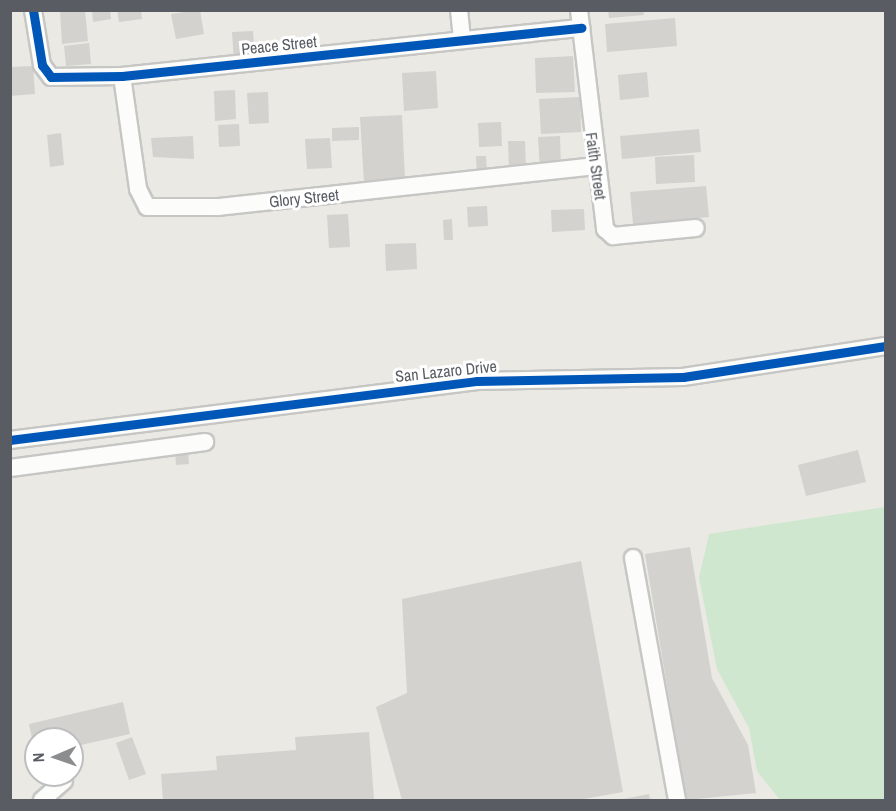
<!DOCTYPE html>
<html>
<head>
<meta charset="utf-8">
<style>
	body { margin:0 }
	#map { position:relative; width:896px; height:811px; overflow:hidden; background:#eae9e3; font-family:"Archivo Narrow",sans-serif }
	div>[style] { position:absolute }
	.green>* { inset:0; background:#d0e7cf }
	.building>* { inset:0; background:#d3d2ce }
	.roads { filter:drop-shadow(2px 0 #c6c7c5) drop-shadow(-2px 0 #c6c7c5) drop-shadow(0 2px #c6c7c5) drop-shadow(0 -2px #c6c7c5) }
	.minor>* { height:16px; margin:-8px; padding:0 8px; transform-origin:8px; border-radius:8px; background:#fcfcfb }
	.cycleway>* { height:9px; margin:-4.5px; padding:0 4.5px; transform-origin:4.5px; border-radius:4.5px; background:#0057b8 }
	span { translate:-50% -50%; white-space:nowrap; text-align:center; line-height:1.15; -webkit-text-stroke:6px #fff; paint-order:stroke }
	.street-label { font-size:16px; color:#595c62 }
	.frame { position:absolute; inset:0; border:12px solid #595c62; pointer-events:none }
	.north { position:absolute; left:24px; top:727px; width:60px; height:60px; box-sizing:border-box; background:#fff; border:2px solid #bdbec0; border-radius:50%; rotate:268deg; font-size:16px; font-weight:700; line-height:24px; text-align:center; color:#595c62 }
	.north::after { content:''; display:block; margin:auto; width:21px; height:27px; background:#8c8d8f; clip-path:polygon(50% 0,100% 100%,50% 72%,0 100%) }
</style>
</head>
<body>
<div id="map">
	<div class="green">
		<i style="clip-path:polygon(885px 507px,885px 800px,780px 800px,757px 771px,749px 728px,717px 669px,699px 578px,709px 534px)"></i>
	</div>
	<div class="building">
		<i style="clip-path:polygon(60px 10px,85px 10px,88px 41px,62px 44px)"></i>
		<i style="clip-path:polygon(92px 10px,110px 10px,111px 19px,93px 22px)"></i>
		<i style="clip-path:polygon(117px 10px,141px 10px,142px 19px,119px 22px)"></i>
		<i style="clip-path:polygon(200px 10px,204px 34px,176px 39px,171px 14px)"></i>
		<i style="clip-path:polygon(608px 10px,643px 10px,644px 15px,609px 18px)"></i>
		<i style="clip-path:polygon(675px 18px,677px 46px,607px 52px,605px 24px)"></i>
		<i style="clip-path:polygon(253px 31px,255px 60px,234px 61px,232px 32px)"></i>
		<i style="clip-path:polygon(89px 43px,91px 64px,66px 66px,64px 46px)"></i>
		<i style="clip-path:polygon(573px 56px,575px 92px,536px 93px,535px 58px)"></i>
		<i style="clip-path:polygon(33px 66px,35px 94px,10px 96px,10px 67px)"></i>
		<i style="clip-path:polygon(436px 71px,438px 108px,404px 111px,402px 73px)"></i>
		<i style="clip-path:polygon(647px 72px,649px 97px,620px 100px,618px 75px)"></i>
		<i style="clip-path:polygon(235px 90px,236px 119px,215px 121px,214px 91px)"></i>
		<i style="clip-path:polygon(268px 92px,269px 123px,249px 124px,247px 93px)"></i>
		<i style="clip-path:polygon(580px 97px,581px 132px,541px 134px,539px 99px)"></i>
		<i style="clip-path:polygon(402px 115px,405px 181px,364px 183px,360px 117px)"></i>
		<i style="clip-path:polygon(501px 122px,502px 146px,479px 147px,478px 123px)"></i>
		<i style="clip-path:polygon(239px 124px,240px 146px,219px 147px,218px 125px)"></i>
		<i style="clip-path:polygon(359px 127px,359px 140px,332px 141px,332px 128px)"></i>
		<i style="clip-path:polygon(699px 129px,701px 152px,622px 159px,620px 136px)"></i>
		<i style="clip-path:polygon(61px 133px,64px 165px,50px 167px,47px 135px)"></i>
		<i style="clip-path:polygon(193px 136px,194px 159px,153px 157px,151px 138px)"></i>
		<i style="clip-path:polygon(560px 136px,561px 169px,540px 170px,538px 137px)"></i>
		<i style="clip-path:polygon(330px 138px,332px 168px,307px 169px,305px 139px)"></i>
		<i style="clip-path:polygon(508px 141px,525px 141px,526px 169px,509px 170px)"></i>
		<i style="clip-path:polygon(694px 155px,695px 182px,656px 184px,655px 157px)"></i>
		<i style="clip-path:polygon(476px 156px,486px 156px,487px 174px,477px 175px)"></i>
		<i style="clip-path:polygon(706px 186px,709px 217px,633px 224px,630px 192px)"></i>
		<i style="clip-path:polygon(487px 206px,488px 226px,468px 227px,467px 207px)"></i>
		<i style="clip-path:polygon(584px 209px,585px 230px,552px 232px,551px 210px)"></i>
		<i style="clip-path:polygon(348px 214px,350px 247px,329px 248px,327px 215px)"></i>
		<i style="clip-path:polygon(452px 219px,453px 240px,444px 240px,443px 220px)"></i>
		<i style="clip-path:polygon(416px 243px,417px 269px,386px 271px,385px 244px)"></i>
		<i style="clip-path:polygon(188px 450px,189px 464px,176px 465px,175px 451px)"></i>
		<i style="clip-path:polygon(858px 450px,866px 482px,806px 496px,798px 465px)"></i>
		<i style="clip-path:polygon(690px 547px,712px 678px,748px 745px,756px 793px,686px 800px,645px 554px)"></i>
		<i style="clip-path:polygon(581px 561px,623px 792px,578px 800px,402px 800px,376px 707px,407px 693px,402px 599px)"></i>
		<i style="clip-path:polygon(123px 702px,130px 734px,72px 747px,72px 739px,36px 739px,35px 752px,29px 724px)"></i>
		<i style="clip-path:polygon(369px 732px,374px 800px,163px 800px,161px 774px,217px 770px,216px 756px,296px 750px,295px 737px)"></i>
		<i style="clip-path:polygon(132px 737px,146px 774px,129px 780px,116px 743px)"></i>
		<i style="clip-path:polygon(649px 794px,650px 800px,623px 800px,623px 799px)"></i>
	</div>
	<div class="roads">
		<div class="minor">
			<i style="left:33px;top:10px;width:56px;rotate:80.7deg"></i>
			<i style="left:42px;top:65px;width:15px;rotate:53deg"></i>
			<i style="left:51px;top:77px;width:71px;rotate:-0.8deg"></i>
			<i style="left:122px;top:76px;width:462px;rotate:-6deg"></i>
			<i style="left:459px;top:10px;width:30px;rotate:84deg"></i>
			<i style="left:579px;top:10px;width:221px;rotate:83.2deg"></i>
			<i style="left:605px;top:229px;width:11px;rotate:41deg"></i>
			<i style="left:613px;top:236px;width:83px;rotate:-5.5deg"></i>
			<i style="left:122px;top:76px;width:114px;rotate:81.9deg"></i>
			<i style="left:138px;top:189px;width:20px;rotate:63deg"></i>
			<i style="left:147px;top:207px;width:71px"></i>
			<i style="left:218px;top:207px;width:379px;rotate:-6.2deg"></i>
			<i style="left:10px;top:440px;width:471px;rotate:-7.2deg"></i>
			<i style="left:477px;top:381px;width:206px;rotate:-1.1deg"></i>
			<i style="left:683px;top:377px;width:205px;rotate:-8.7deg"></i>
			<i style="left:10px;top:468px;width:197px;rotate:-7.6deg"></i>
			<i style="left:633px;top:558px;width:246px;rotate:79.7deg"></i>
			<i style="left:42px;top:800px;width:29px;rotate:-41deg"></i>
		</div>
	</div>
	<div class="cycleway">
		<i style="left:33px;top:10px;width:56px;rotate:80.7deg"></i>
		<i style="left:42px;top:65px;width:15px;rotate:53deg"></i>
		<i style="left:51px;top:77px;width:71px;rotate:-0.8deg"></i>
		<i style="left:122px;top:76px;width:462px;rotate:-6deg"></i>
		<i style="left:10px;top:440px;width:471px;rotate:-7.2deg"></i>
		<i style="left:477px;top:381px;width:206px;rotate:-1.1deg"></i>
		<i style="left:683px;top:377px;width:205px;rotate:-8.7deg"></i>
	</div>
	<div class="street-label">
		<span style="left:279px;top:45px;rotate:-6deg">Peace Street</span>
		<span style="left:596px;top:166px;rotate:82deg">Faith Street</span>
		<span style="left:304px;top:198px;rotate:-6deg">Glory Street</span>
		<span style="left:446px;top:371px;rotate:-6deg">San Lazaro Drive</span>
	</div>
	<div class="frame"></div>
	<div class="north">N</div>
</div>
</body>
</html>
